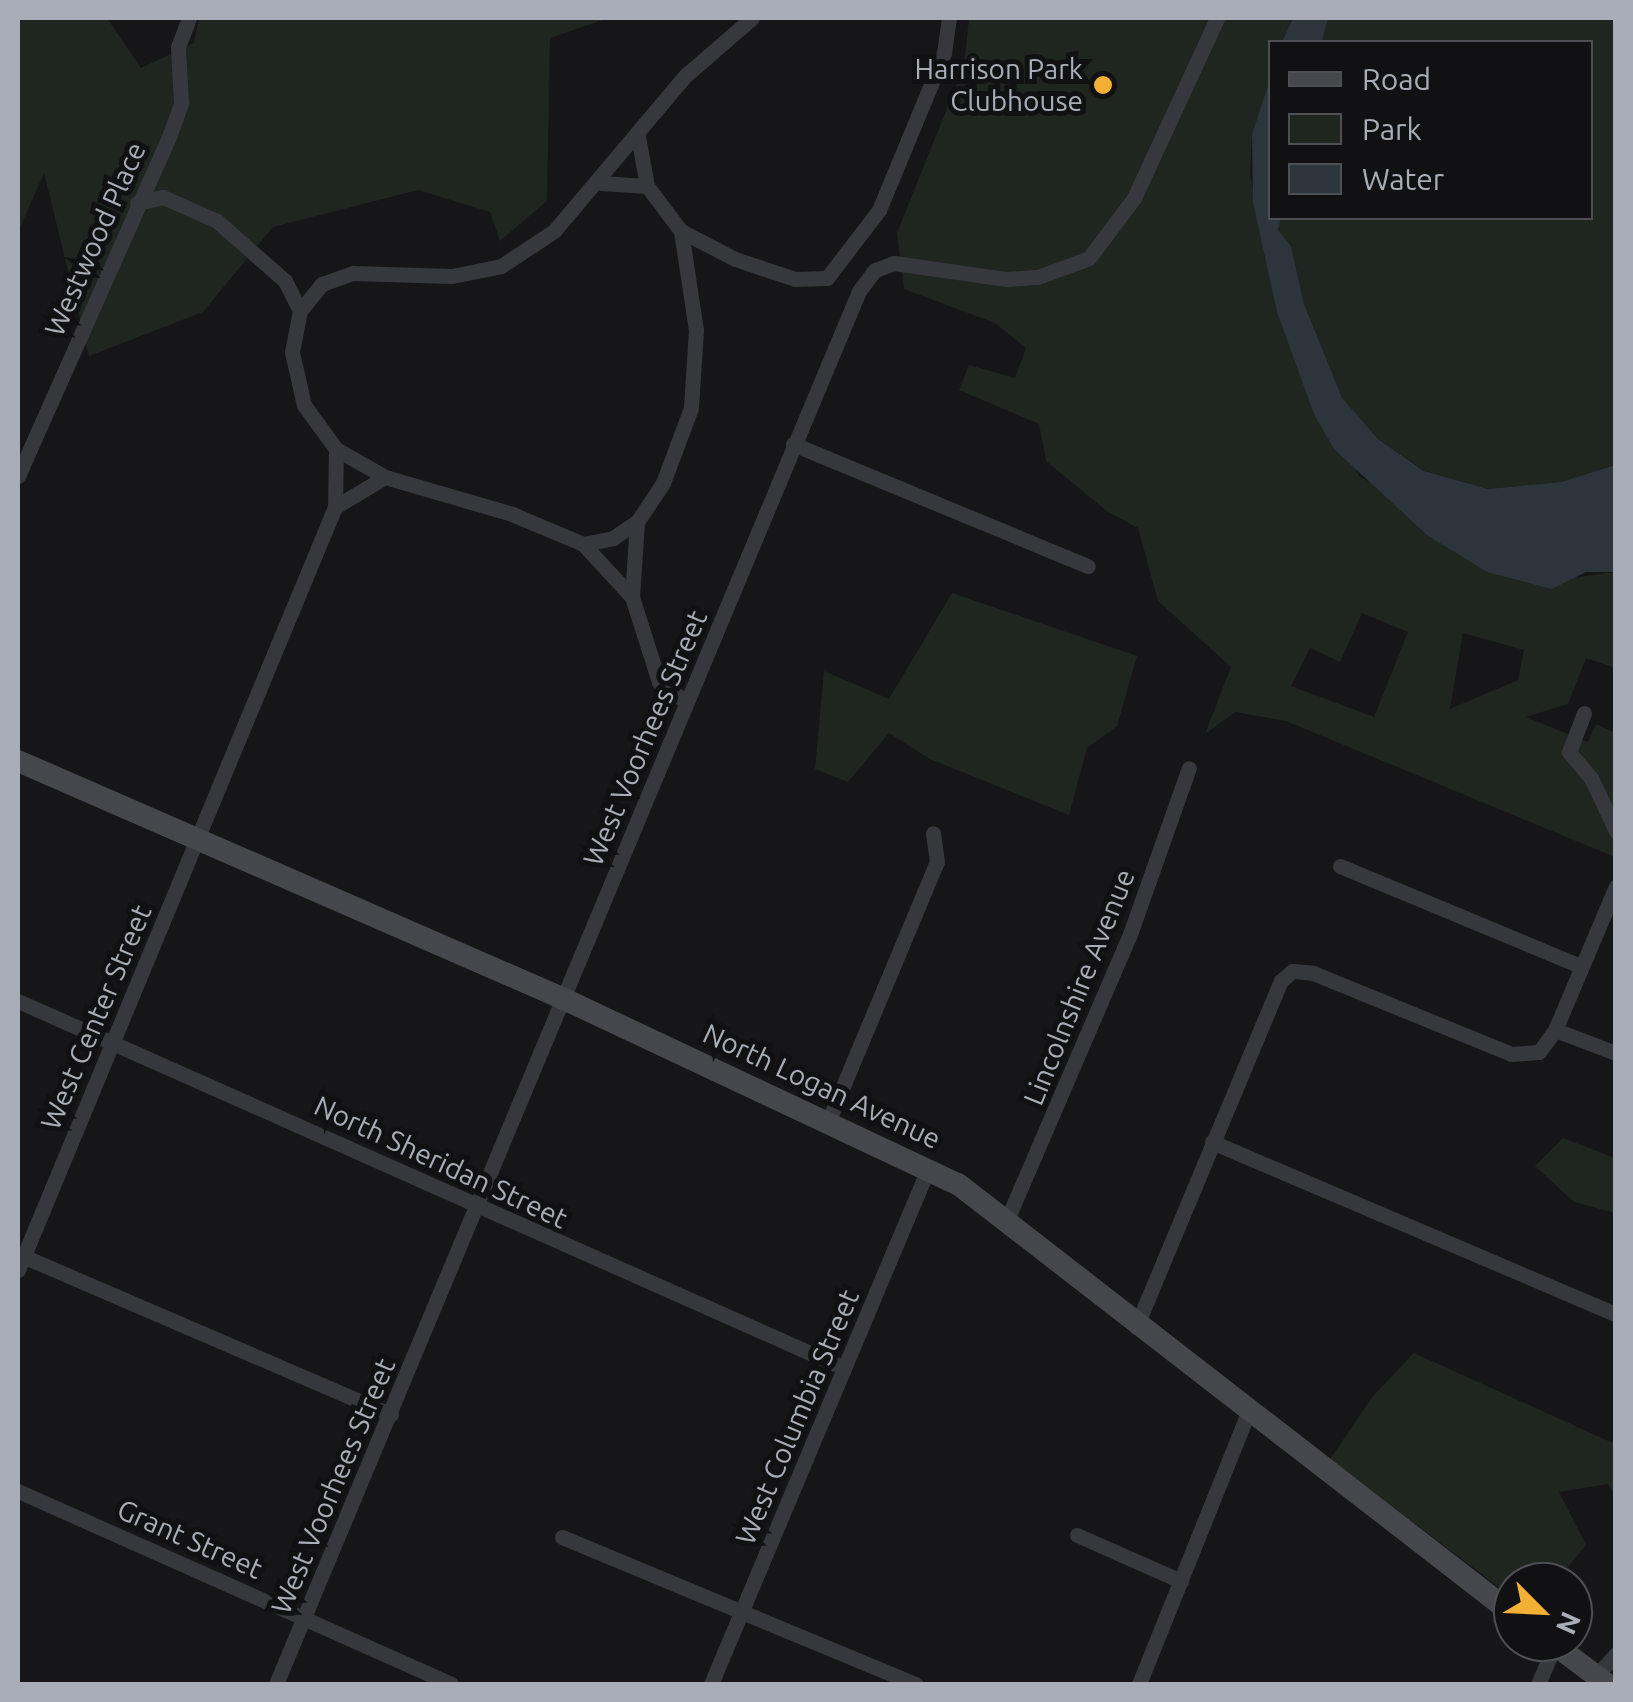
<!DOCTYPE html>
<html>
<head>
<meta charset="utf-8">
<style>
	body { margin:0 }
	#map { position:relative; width:1633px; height:1702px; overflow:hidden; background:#161618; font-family:Ubuntu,sans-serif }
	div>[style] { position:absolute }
	.green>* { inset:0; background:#1e261f }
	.water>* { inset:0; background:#2c353c }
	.street>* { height:15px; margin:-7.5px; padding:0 7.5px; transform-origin:7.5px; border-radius:7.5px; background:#37383d }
	.secondary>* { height:22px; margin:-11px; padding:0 11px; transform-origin:11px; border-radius:11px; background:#45474d }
	.dots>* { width:28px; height:28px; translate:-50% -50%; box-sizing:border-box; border:5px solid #111113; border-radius:50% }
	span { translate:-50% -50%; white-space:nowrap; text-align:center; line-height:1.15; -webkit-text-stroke:10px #111113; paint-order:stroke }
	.poi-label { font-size:28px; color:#a8adb8 }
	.right { translate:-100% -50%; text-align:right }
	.street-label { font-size:28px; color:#a8adb8 }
	.frame { position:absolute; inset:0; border:20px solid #a8adb8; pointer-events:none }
	.legend { position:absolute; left:1268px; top:40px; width:325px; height:180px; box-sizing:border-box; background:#111113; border:2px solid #4d4f55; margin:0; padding:12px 18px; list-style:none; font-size:30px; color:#a8adb8 }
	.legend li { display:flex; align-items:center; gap:20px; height:50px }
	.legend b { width:50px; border:2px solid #4d4f55 }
	.north { position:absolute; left:1493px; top:1562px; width:100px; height:100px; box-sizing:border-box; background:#111113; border:2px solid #4d4f55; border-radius:50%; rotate:114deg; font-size:28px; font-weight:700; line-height:40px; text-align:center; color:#a8adb8 }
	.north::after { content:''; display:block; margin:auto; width:35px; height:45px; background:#f2b134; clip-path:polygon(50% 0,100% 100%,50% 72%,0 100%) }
</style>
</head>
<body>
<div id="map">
	<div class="green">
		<i style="clip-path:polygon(18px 18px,107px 18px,141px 68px,194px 43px,199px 18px,609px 18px,550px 38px,547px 201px,500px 241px,490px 212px,418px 190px,273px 227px,203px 312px,89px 356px,44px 173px,18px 232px)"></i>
		<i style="clip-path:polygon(evenodd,969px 18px,1293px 18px,1282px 42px,1270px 42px,1270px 79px,1252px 134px,1250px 173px,1277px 312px,1360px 477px,1565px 579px,1615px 572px,1615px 668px,1586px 658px,1568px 704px,1526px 717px,1588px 742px,1596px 724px,1615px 733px,1615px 857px,1286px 721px,1235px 712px,1205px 734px,1231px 667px,1158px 601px,1138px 528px,1108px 512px,1046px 461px,1039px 424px,959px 390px,969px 365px,1015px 378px,1026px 348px,995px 323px,904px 289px,897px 233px,964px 66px,969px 18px,1362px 613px,1408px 632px,1374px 717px,1291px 686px,1310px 648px,1340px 662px,1362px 613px,969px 18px,1463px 633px,1524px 650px,1518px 680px,1450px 709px,1463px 633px)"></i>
		<i style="clip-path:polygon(1328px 18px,1615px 18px,1615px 465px,1561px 482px,1488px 489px,1425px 471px,1378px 439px,1341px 398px,1304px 304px,1291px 246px,1278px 230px,1281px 218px,1590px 218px,1590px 42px,1322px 42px)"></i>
		<i style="clip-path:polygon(952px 593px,1137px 656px,1117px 726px,1087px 748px,1069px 815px,930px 759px,889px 733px,848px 782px,815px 769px,824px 671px,889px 699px)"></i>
		<i style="clip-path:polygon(1563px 1138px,1615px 1158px,1615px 1213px,1574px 1202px,1535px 1166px)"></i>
		<i style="clip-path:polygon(1414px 1353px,1615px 1444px,1615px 1494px,1608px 1484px,1559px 1492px,1586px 1545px,1555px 1582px,1513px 1582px,1513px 1598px,1330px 1459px,1373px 1396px)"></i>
	</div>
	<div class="water">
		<i style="clip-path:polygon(1293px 18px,1328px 18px,1322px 42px,1282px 42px)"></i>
		<i style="clip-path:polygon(1270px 79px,1270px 218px,1281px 218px,1278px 230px,1291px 246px,1304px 304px,1342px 398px,1378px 439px,1424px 471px,1488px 489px,1561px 482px,1615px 465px,1615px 572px,1586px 572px,1552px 589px,1487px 572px,1427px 535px,1334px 449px,1314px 414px,1277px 312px,1253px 202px,1252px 134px)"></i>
	</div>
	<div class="street">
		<i style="left:638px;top:136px;width:51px;rotate:79.8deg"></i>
		<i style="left:647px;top:186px;width:56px;rotate:52.9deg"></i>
		<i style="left:681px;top:231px;width:100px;rotate:81.4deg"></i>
		<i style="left:696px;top:330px;width:78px;rotate:93.7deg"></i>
		<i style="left:691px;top:408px;width:80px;rotate:110.5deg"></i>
		<i style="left:663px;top:483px;width:47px;rotate:123.7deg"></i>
		<i style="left:637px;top:522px;width:75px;rotate:93.8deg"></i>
		<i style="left:632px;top:597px;width:89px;rotate:72.4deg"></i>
		<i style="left:659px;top:682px;width:34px;rotate:36deg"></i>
		<i style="left:601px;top:183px;width:46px;rotate:3.7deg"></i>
		<i style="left:137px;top:203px;width:27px;rotate:-13deg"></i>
		<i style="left:163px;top:197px;width:59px;rotate:24deg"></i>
		<i style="left:217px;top:221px;width:91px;rotate:41.4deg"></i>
		<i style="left:285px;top:281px;width:34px;rotate:63deg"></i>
		<i style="left:681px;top:231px;width:61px;rotate:27.4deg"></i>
		<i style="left:735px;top:259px;width:63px;rotate:18.4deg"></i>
		<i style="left:795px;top:279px;width:32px;rotate:-2deg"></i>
		<i style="left:827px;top:278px;width:86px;rotate:-52.6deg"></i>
		<i style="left:879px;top:210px;width:170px;rotate:-67.5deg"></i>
		<i style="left:944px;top:53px;width:35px;rotate:-82deg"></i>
		<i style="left:793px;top:444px;width:319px;rotate:22.5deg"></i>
		<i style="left:336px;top:449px;width:56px;rotate:29.7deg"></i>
		<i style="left:18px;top:476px;width:374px;rotate:-66deg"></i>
		<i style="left:170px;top:134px;width:33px;rotate:-70deg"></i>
		<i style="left:181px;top:103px;width:56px;rotate:-93.1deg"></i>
		<i style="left:178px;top:47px;width:31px;rotate:-69deg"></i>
		<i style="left:335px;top:507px;width:58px;rotate:-31deg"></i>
		<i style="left:385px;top:477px;width:132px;rotate:16.2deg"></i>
		<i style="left:512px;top:514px;width:77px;rotate:22.9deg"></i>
		<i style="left:583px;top:544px;width:31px;rotate:-11deg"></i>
		<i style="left:613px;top:538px;width:29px;rotate:-34deg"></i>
		<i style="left:583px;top:544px;width:72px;rotate:47.2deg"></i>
		<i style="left:1584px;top:713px;width:42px;rotate:111deg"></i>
		<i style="left:1569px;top:752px;width:34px;rotate:50deg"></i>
		<i style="left:1591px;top:778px;width:59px;rotate:64.7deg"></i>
		<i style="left:1340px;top:866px;width:260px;rotate:22.6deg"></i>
		<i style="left:18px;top:1001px;width:904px;rotate:23.96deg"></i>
		<i style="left:1555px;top:1030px;width:156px;rotate:-67deg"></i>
		<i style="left:828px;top:1122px;width:282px;rotate:-67.3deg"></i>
		<i style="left:937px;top:862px;width:29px;rotate:-98deg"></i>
		<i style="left:1212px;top:1142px;width:439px;rotate:23.1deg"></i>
		<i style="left:1006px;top:1222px;width:310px;rotate:-66.7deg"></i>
		<i style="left:1129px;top:937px;width:179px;rotate:-70.5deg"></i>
		<i style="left:18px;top:1254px;width:406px;rotate:23.3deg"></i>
		<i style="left:18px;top:1270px;width:826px;rotate:-67.44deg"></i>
		<i style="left:335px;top:507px;width:58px;rotate:-89deg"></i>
		<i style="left:336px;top:449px;width:54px;rotate:-126deg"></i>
		<i style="left:304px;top:405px;width:54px;rotate:-102.8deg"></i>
		<i style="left:292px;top:352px;width:42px;rotate:-79deg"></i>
		<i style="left:300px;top:311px;width:35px;rotate:-51deg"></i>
		<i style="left:322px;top:284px;width:33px;rotate:-20deg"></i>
		<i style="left:353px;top:273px;width:99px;rotate:1.7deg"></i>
		<i style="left:452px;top:276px;width:50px;rotate:-11.5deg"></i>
		<i style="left:501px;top:266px;width:64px;rotate:-33.4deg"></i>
		<i style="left:554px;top:231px;width:204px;rotate:-49.8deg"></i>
		<i style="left:686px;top:75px;width:87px;rotate:-40.8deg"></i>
		<i style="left:1136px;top:1327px;width:375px;rotate:-67.3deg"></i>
		<i style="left:1281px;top:981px;width:15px;rotate:-42deg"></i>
		<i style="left:1292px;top:971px;width:21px;rotate:5deg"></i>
		<i style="left:1313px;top:973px;width:214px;rotate:22.2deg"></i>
		<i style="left:1511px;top:1054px;width:28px;rotate:-4deg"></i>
		<i style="left:1539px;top:1052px;width:27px;rotate:-54deg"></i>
		<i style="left:1555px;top:1030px;width:65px;rotate:20.7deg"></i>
		<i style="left:18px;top:1491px;width:474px;rotate:24deg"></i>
		<i style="left:1077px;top:1535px;width:114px;rotate:23.9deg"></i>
		<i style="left:562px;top:1537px;width:383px;rotate:22.6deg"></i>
		<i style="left:1596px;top:1676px;width:30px;rotate:-48deg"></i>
		<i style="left:276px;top:1684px;width:1510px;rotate:-67.29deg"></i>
		<i style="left:859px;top:291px;width:26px;rotate:-53deg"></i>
		<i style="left:875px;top:270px;width:20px;rotate:-20deg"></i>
		<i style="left:894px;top:263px;width:114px;rotate:8.1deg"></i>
		<i style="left:1007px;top:279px;width:31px;rotate:-4deg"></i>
		<i style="left:1038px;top:277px;width:54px;rotate:-20.4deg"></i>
		<i style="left:1089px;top:258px;width:75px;rotate:-53.1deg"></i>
		<i style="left:1134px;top:198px;width:198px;rotate:-65.2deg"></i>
		<i style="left:711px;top:1684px;width:559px;rotate:-67.15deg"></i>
		<i style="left:1139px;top:1684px;width:294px;rotate:-68.1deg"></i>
		<i style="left:1538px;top:1684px;width:43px;rotate:-66.4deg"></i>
	</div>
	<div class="secondary">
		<i style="left:18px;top:761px;width:596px;rotate:23.55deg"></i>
		<i style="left:564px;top:999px;width:435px;rotate:25.2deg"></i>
		<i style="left:958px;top:1184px;width:702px;rotate:37.77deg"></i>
		<i style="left:1551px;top:1642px;width:70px;rotate:36.9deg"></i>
	</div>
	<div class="dots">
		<i style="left:1103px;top:85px;background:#f2b134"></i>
	</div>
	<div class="poi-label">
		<span class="right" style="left:1083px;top:85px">Harrison Park<br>Clubhouse</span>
	</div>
	<div class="street-label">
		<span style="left:95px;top:239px;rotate:-66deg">Westwood Place</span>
		<span style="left:645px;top:738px;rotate:-67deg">West Voorhees Street</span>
		<span style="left:1079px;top:987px;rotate:-68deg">Lincolnshire Avenue</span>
		<span style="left:96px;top:1017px;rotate:-67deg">West Center Street</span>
		<span style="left:822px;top:1086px;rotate:25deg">North Logan Avenue</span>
		<span style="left:441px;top:1162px;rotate:25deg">North Sheridan Street</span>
		<span style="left:797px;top:1417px;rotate:-67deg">West Columbia Street</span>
		<span style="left:333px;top:1486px;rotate:-67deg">West Voorhees Street</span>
		<span style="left:190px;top:1539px;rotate:24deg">Grant Street</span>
	</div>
	<div class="frame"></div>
	<ul class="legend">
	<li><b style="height:12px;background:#45474d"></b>Road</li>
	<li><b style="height:28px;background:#1e261f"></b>Park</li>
	<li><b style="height:28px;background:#2c353c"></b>Water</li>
	</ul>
	<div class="north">N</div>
</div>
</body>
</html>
